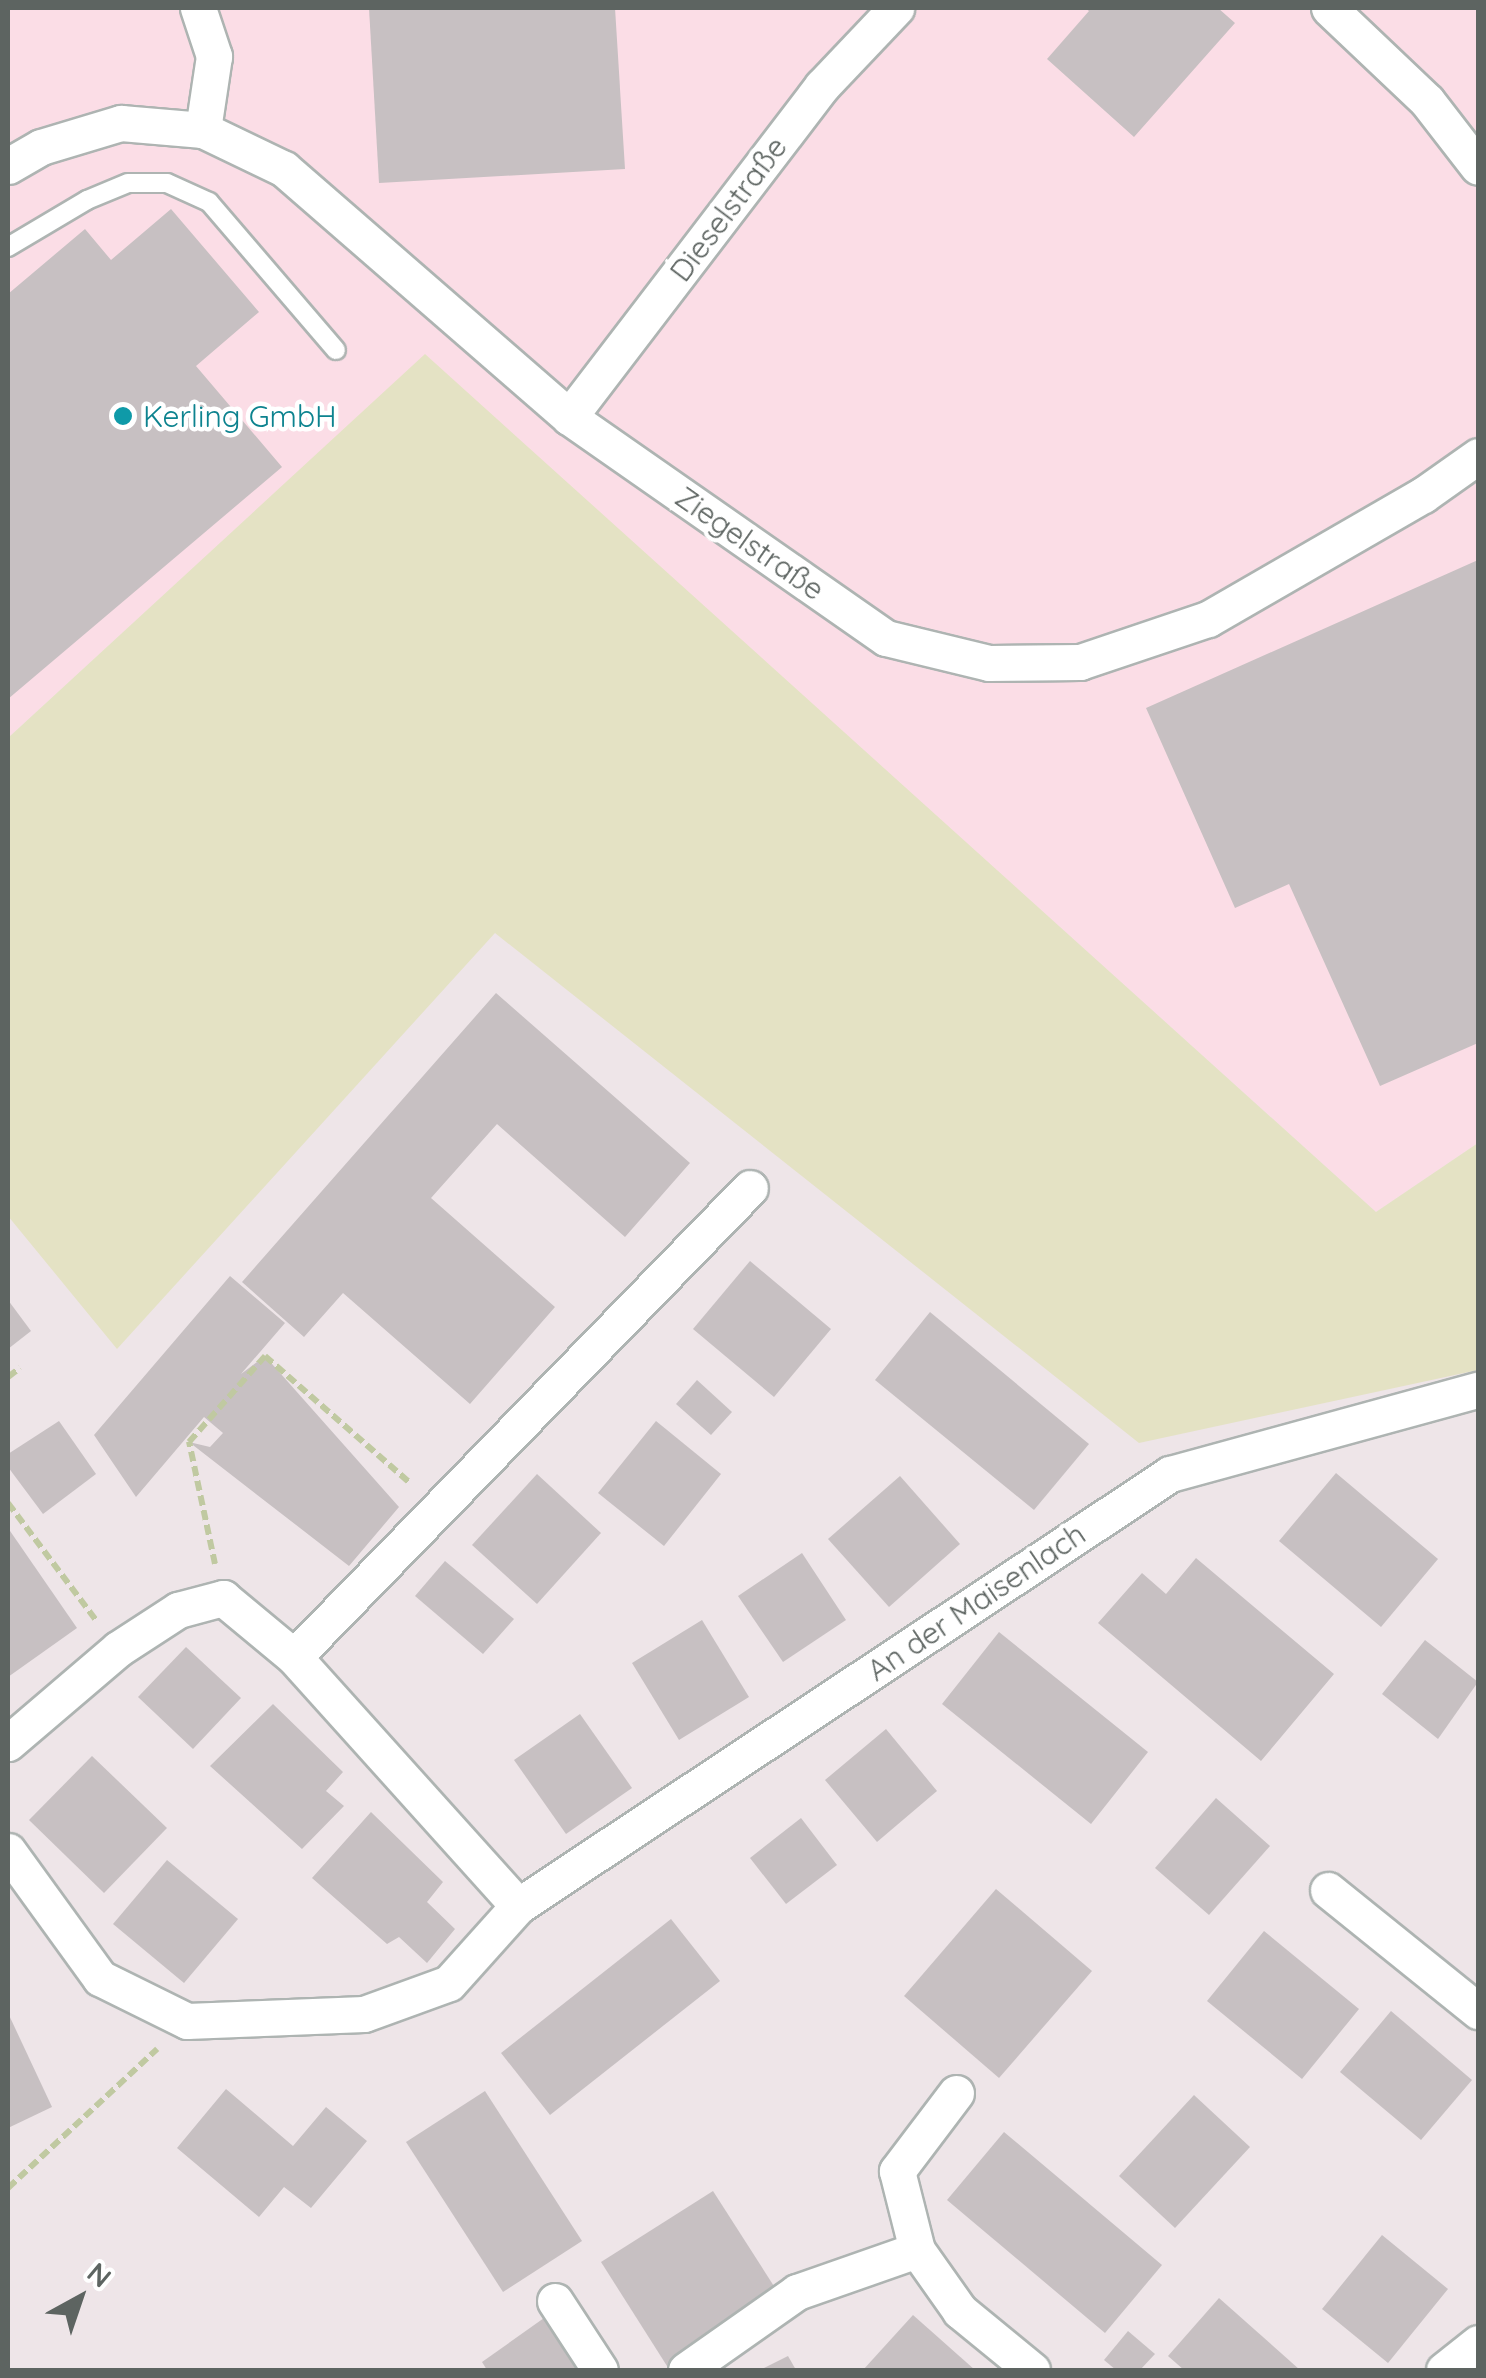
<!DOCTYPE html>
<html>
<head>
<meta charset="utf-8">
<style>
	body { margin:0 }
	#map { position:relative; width:1486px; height:2378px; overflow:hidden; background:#eee5e8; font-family:Quicksand,sans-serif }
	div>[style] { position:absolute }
	.commercial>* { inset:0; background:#fbdde6 }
	.green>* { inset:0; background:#e4e2c4 }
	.building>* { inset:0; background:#c7c0c2 }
	.path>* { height:6px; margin-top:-3px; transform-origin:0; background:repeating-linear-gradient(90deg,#c0c9a1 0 10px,transparent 0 15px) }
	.roads { filter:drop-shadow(2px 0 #aeb4b2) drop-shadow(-2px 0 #aeb4b2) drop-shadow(0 2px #aeb4b2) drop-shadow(0 -2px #aeb4b2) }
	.service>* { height:18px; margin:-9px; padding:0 9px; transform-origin:9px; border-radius:9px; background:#fff }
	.minor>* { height:35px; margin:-17.5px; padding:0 17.5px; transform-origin:17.5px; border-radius:17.5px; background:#fff }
	.dots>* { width:28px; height:28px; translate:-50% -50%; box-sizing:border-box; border:5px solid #fff; border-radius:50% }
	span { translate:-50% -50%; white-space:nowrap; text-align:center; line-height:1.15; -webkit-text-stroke:9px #fff; paint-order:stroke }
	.street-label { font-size:30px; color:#5d6461 }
	.culture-label { font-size:30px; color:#0d838f }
	.left { translate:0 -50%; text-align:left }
	.frame { position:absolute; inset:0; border:10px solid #5d6461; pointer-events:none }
	.north { position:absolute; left:30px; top:2248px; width:100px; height:100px; -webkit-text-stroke:8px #fff; paint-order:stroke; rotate:40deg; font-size:28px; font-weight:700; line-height:40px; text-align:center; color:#5d6461 }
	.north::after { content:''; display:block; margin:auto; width:35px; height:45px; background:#5d6461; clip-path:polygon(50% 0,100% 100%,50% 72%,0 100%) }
</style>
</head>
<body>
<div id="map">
	<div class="commercial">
		<i style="clip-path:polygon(8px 8px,1478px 8px,1478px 1143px,1376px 1212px,425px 355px,8px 738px)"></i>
	</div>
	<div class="green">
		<i style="clip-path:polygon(425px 354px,1376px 1212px,1478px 1143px,1478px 1370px,1139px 1443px,495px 933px,117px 1349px,8px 1216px,8px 738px)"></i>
	</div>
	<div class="building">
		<i style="clip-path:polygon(369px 8px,615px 8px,625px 169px,379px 183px)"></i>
		<i style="clip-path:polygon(1085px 8px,1218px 8px,1235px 23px,1134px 137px,1047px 59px,1089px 11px)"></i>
		<i style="clip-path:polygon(171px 209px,259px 312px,196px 366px,282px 467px,8px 699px,8px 294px,85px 229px,111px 260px)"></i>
		<i style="clip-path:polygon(1478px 560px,1478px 1043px,1380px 1086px,1289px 884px,1235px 908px,1146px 708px)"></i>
		<i style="clip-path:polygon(496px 993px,690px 1163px,625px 1237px,497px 1124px,431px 1198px,555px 1307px,470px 1404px,343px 1293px,304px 1337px,242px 1282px)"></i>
		<i style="clip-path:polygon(750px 1261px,831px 1329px,774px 1397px,693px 1329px)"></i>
		<i style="clip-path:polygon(230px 1276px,285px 1323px,241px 1374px,265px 1356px,399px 1507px,349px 1566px,189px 1442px,210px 1447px,223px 1433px,204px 1417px,136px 1497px,94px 1435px)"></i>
		<i style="clip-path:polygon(8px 1300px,31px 1331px,8px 1349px)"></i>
		<i style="clip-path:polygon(930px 1312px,1089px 1444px,1034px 1510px,875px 1380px)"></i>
		<i style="clip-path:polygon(697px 1380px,732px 1412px,711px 1435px,676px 1404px)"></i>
		<i style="clip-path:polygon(59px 1421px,96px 1474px,43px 1514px,8px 1467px,8px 1454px)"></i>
		<i style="clip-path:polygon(656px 1421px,721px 1474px,664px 1546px,598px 1493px)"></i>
		<i style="clip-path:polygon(1336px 1473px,1438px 1559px,1381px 1627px,1279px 1541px)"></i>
		<i style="clip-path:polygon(537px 1474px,601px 1533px,537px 1604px,472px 1545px)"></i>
		<i style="clip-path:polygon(900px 1476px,960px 1544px,889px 1607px,828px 1539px)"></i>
		<i style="clip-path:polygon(8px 1528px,77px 1628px,8px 1677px)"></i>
		<i style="clip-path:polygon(802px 1553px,846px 1620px,783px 1662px,738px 1596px)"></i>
		<i style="clip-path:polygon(1196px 1558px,1334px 1674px,1261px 1761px,1098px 1623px,1142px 1573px,1166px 1594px)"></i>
		<i style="clip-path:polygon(445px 1561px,514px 1619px,483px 1654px,415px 1596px)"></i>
		<i style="clip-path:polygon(702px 1620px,749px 1697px,679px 1740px,632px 1663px)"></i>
		<i style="clip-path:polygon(999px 1632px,1148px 1752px,1091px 1824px,942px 1704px)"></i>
		<i style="clip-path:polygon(1425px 1640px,1478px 1682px,1438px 1739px,1382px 1694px)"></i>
		<i style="clip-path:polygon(186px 1647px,241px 1698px,193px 1749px,138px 1697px)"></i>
		<i style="clip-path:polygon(273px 1704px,343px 1772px,326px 1791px,344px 1806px,302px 1849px,210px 1766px)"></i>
		<i style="clip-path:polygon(580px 1714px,632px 1788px,566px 1834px,514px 1760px)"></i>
		<i style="clip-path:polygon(886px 1729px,937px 1791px,877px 1842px,825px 1780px)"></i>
		<i style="clip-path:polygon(92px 1756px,167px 1828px,104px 1893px,29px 1820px)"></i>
		<i style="clip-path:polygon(1216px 1798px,1270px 1846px,1209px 1915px,1155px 1868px)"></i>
		<i style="clip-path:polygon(371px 1812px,443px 1882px,427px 1902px,455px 1929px,427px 1963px,399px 1937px,387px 1944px,312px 1878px)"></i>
		<i style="clip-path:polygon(801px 1818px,837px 1865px,786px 1904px,750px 1858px)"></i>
		<i style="clip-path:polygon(167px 1860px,238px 1919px,184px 1983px,113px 1924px)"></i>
		<i style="clip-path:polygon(996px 1889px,1092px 1971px,999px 2078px,904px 1996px)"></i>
		<i style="clip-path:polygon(671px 1919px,720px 1981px,550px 2115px,501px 2053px)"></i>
		<i style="clip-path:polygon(1264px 1931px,1359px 2009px,1302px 2079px,1207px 2001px)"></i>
		<i style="clip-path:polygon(1391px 2011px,1472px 2080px,1421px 2140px,1340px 2072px)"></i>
		<i style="clip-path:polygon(8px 2013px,52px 2107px,8px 2128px)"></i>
		<i style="clip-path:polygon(226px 2089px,293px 2146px,326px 2107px,367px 2141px,311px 2208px,284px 2187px,259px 2217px,177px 2148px)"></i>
		<i style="clip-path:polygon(485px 2091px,582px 2241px,503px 2292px,406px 2142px)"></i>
		<i style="clip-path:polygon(1194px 2095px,1250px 2147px,1175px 2228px,1119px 2176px)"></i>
		<i style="clip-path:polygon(1004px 2132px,1162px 2265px,1105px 2333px,947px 2200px)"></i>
		<i style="clip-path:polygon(713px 2191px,779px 2294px,667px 2366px,601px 2262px)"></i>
		<i style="clip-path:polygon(1382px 2235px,1448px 2289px,1388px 2363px,1322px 2309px)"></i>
		<i style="clip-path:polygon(1219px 2298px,1300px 2370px,1184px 2370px,1168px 2356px)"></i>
		<i style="clip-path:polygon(913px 2315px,975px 2370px,863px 2370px)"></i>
		<i style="clip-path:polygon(544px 2318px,580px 2370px,487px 2370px,482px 2362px)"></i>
		<i style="clip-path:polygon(1128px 2331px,1155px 2354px,1140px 2370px,1116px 2370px,1104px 2360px)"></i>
		<i style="clip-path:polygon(788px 2356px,796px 2370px,760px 2370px)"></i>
	</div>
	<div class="path">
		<i style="left:8px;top:1377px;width:15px;rotate:-37deg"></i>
		<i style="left:8px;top:1503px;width:146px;rotate:53.1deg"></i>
		<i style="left:215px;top:1564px;width:125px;rotate:-102deg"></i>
		<i style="left:189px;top:1442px;width:115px;rotate:-48.5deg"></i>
		<i style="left:265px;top:1356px;width:193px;rotate:41.2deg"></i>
		<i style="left:8px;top:2188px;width:204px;rotate:-43deg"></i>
	</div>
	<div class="roads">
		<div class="service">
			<i style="left:8px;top:247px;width:92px;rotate:-30.7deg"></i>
			<i style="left:87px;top:200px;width:44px;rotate:-22.5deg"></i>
			<i style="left:128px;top:183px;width:39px"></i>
			<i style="left:167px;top:183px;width:46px;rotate:24.3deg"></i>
			<i style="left:209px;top:202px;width:195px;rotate:49.4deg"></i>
		</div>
		<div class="minor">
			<i style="left:198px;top:8px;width:51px;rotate:71.6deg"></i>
			<i style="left:214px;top:56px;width:75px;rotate:98.5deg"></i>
			<i style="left:203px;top:130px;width:90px;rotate:25.7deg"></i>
			<i style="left:284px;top:169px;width:378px;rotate:41deg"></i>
			<i style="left:569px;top:417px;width:386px;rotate:34.9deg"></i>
			<i style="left:886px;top:638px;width:106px;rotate:13.6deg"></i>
			<i style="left:989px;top:663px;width:91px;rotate:-0.6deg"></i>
			<i style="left:1080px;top:662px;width:135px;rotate:-18.6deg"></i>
			<i style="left:1208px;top:619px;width:248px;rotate:-30deg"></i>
			<i style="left:1423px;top:495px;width:67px;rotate:-35.3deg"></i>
			<i style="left:1329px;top:8px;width:135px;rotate:43.5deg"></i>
			<i style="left:1427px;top:101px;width:83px;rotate:52.3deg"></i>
			<i style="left:8px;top:166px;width:38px;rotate:-30deg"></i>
			<i style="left:41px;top:147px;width:84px;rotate:-16.7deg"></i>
			<i style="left:121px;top:123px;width:82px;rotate:4.9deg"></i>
			<i style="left:569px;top:417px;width:417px;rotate:-52.6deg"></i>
			<i style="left:822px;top:86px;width:108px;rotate:-46.5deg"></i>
			<i style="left:294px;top:1657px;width:654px;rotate:-45.81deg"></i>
			<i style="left:8px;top:1743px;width:145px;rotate:-40.5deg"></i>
			<i style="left:118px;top:1649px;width:72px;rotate:-33deg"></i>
			<i style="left:178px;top:1610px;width:47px;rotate:-14.9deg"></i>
			<i style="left:223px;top:1598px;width:92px;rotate:39.7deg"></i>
			<i style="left:294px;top:1657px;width:335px;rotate:48deg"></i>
			<i style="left:8px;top:1851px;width:157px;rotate:54.1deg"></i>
			<i style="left:100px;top:1978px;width:97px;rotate:26.3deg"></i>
			<i style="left:187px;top:2021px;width:177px;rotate:-2.3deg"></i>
			<i style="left:364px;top:2014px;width:90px;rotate:-20deg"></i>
			<i style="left:449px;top:1983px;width:103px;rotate:-48.1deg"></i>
			<i style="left:518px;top:1906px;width:782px;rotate:-33.53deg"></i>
			<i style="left:1170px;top:1474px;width:319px;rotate:-15.3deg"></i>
			<i style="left:1328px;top:1890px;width:193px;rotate:38.9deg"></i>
			<i style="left:956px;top:2093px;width:98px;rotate:127.1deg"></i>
			<i style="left:897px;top:2171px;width:81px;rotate:75.8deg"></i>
			<i style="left:917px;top:2250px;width:75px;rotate:54.8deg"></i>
			<i style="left:960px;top:2311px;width:93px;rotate:39.3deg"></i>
			<i style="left:555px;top:2301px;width:82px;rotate:56.9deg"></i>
			<i style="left:686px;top:2370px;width:136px;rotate:-35.1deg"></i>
			<i style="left:797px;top:2292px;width:127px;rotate:-19.3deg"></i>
			<i style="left:1444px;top:2370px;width:43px;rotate:-38.5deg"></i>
		</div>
	</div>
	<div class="dots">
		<i style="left:123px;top:416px;background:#0f9aa8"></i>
	</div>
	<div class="street-label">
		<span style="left:728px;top:209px;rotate:-53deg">Dieselstraße</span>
		<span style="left:750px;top:543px;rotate:35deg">Ziegelstraße</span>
		<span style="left:976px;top:1602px;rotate:-34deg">An der Maisenlach</span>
	</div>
	<div class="culture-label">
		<span class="left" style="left:143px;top:416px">Kerling GmbH</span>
	</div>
	<div class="frame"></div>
	<div class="north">N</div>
</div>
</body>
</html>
